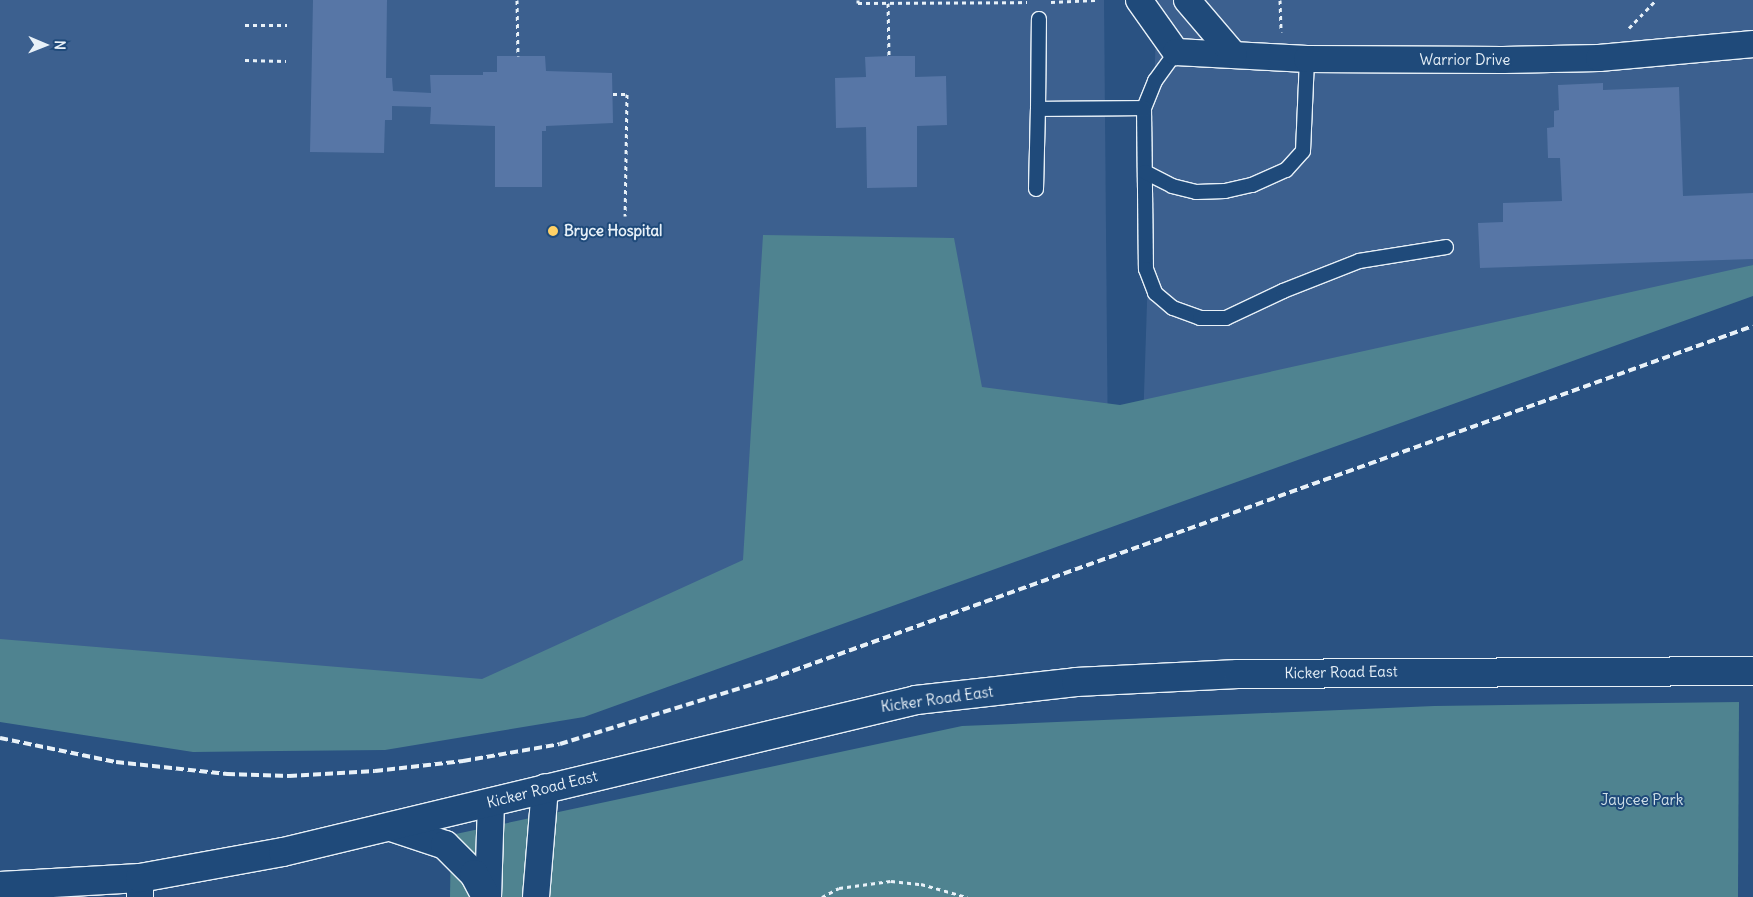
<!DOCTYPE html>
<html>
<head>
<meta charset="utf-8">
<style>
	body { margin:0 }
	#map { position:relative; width:1753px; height:897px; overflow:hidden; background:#2a5282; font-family:Delius,sans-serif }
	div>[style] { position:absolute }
	.built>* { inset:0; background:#3c608f }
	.green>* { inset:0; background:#4f8390 }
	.building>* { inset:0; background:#5776a6 }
	.path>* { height:3px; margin-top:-1.5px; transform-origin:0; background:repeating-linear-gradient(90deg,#e8f1f8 0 4px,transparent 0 8px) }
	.roads { filter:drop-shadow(1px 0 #e8f1f8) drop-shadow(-1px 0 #e8f1f8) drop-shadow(0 1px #e8f1f8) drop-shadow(0 -1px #e8f1f8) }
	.lane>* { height:14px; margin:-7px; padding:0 7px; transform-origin:7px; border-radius:7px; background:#1f4a7a }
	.street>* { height:26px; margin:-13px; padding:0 13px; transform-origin:13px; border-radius:13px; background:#1f4a7a }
	.secondary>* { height:28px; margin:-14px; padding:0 14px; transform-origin:14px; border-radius:14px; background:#1f4a7a }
	.rail>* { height:4px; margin-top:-2px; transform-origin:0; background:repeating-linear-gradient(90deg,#e8f1f8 0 8px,transparent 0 12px) }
	.dots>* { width:14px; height:14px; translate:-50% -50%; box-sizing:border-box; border:2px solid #1f4a7a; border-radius:50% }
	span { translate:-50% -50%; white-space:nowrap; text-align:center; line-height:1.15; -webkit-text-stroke:4px #1f4a7a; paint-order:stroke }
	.street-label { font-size:15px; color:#e8f1f8 }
	.poi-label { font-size:15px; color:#e8f1f8; font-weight:700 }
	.left { translate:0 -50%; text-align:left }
	.park-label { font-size:15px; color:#d1e0e8 }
	.north { position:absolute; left:20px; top:20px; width:50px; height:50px; -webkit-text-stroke:4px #1f4a7a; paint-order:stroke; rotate:91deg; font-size:14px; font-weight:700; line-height:20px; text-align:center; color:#e8f1f8 }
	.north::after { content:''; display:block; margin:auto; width:18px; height:22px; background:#e8f1f8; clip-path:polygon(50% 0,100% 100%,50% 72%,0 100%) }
</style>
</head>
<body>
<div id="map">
	<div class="built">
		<i style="clip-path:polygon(0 0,1104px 0,1108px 462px,619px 684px,0 666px)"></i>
		<i style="clip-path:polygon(1157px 0,1753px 0,1753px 265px,1142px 455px)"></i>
	</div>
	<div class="green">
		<i style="clip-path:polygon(763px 235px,954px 238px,982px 387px,1120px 405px,1753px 265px,1753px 296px,584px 717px,385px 750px,193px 752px,0 722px,0 639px,482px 679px,743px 560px)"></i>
		<i style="clip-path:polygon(1739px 702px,1738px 897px,450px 897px,451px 835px,962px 726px,1434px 706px)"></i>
	</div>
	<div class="building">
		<i style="clip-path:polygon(313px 0,387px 0,386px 78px,392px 78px,393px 91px,431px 93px,430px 75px,483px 75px,483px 72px,497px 72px,497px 56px,545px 56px,546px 71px,612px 73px,613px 123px,546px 126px,546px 131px,542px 131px,542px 187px,495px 187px,495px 126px,430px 124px,431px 107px,392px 106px,392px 120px,385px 120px,384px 153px,310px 152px)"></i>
		<i style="clip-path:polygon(889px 56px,915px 56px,915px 77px,946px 76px,947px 125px,917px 126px,917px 187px,867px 188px,866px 127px,836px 128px,835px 78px,866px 77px,865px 57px)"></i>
		<i style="clip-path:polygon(1603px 83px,1603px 90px,1679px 87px,1683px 196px,1753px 193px,1753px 259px,1480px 268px,1478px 223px,1503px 222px,1503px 203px,1562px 201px,1560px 158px,1548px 158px,1547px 128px,1554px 127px,1554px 111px,1559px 110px,1558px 85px)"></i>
	</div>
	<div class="path">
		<i style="left:517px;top:0;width:56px;rotate:89deg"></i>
		<i style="left:858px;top:0;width:3px;rotate:90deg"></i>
		<i style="left:858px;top:3px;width:169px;rotate:-0.3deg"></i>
		<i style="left:1280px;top:0;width:32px;rotate:88deg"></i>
		<i style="left:1051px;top:2px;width:44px;rotate:-2.6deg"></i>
		<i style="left:888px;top:3px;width:53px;rotate:88.9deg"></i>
		<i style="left:245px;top:25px;width:42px"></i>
		<i style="left:1629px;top:28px;width:39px;rotate:-46deg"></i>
		<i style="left:245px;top:60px;width:41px;rotate:1.4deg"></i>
		<i style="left:613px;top:94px;width:14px"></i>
		<i style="left:627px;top:94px;width:122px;rotate:90.9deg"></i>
		<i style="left:822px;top:897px;width:19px;rotate:-28deg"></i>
		<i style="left:839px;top:888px;width:52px;rotate:-7.7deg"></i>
		<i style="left:891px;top:881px;width:30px;rotate:6deg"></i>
		<i style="left:921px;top:884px;width:48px;rotate:15.8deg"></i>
	</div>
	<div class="roads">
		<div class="lane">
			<i style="left:1176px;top:52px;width:36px;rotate:126deg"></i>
			<i style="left:1155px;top:81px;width:29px;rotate:112deg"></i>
			<i style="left:1144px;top:108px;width:161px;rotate:89.3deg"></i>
			<i style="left:1146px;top:269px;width:26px;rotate:69deg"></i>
			<i style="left:1155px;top:293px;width:23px;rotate:40deg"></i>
			<i style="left:1173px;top:308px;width:29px;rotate:20deg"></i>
			<i style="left:1200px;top:318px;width:26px"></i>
			<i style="left:1226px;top:318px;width:63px;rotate:-25.3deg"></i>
			<i style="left:1283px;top:291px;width:82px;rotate:-21.5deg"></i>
			<i style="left:1359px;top:261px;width:88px;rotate:-9.1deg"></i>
			<i style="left:1038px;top:109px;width:90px;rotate:-89.4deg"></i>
			<i style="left:1145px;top:172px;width:30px;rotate:27deg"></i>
			<i style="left:1172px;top:186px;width:25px;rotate:14deg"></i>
			<i style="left:1196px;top:192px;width:29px;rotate:-2deg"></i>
			<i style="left:1225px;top:191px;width:28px;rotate:-13deg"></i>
			<i style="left:1252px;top:185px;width:37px;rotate:-24deg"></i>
			<i style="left:1286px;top:170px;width:25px;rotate:-48deg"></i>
			<i style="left:1303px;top:151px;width:92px;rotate:-87.5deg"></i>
			<i style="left:1036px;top:189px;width:80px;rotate:-88.6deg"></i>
			<i style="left:1038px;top:109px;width:106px;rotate:-0.5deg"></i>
		</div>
		<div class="street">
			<i style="left:1139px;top:0;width:64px;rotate:54.6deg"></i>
			<i style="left:1176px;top:52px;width:131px;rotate:3.1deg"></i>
			<i style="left:1307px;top:59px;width:196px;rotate:0.3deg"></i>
			<i style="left:1503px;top:60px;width:96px;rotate:-1.2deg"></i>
			<i style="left:1599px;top:58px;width:155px;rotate:-5.2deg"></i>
			<i style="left:1187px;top:0;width:72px;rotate:49.5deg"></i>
			<i style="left:140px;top:897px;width:19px;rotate:-90deg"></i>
			<i style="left:488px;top:897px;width:95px;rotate:-88.2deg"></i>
			<i style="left:536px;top:897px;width:110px;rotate:-85.3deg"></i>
		</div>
		<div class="secondary">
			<i style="left:391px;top:827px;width:57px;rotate:18.4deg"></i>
			<i style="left:445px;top:845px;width:41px;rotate:45deg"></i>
			<i style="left:474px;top:874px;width:26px;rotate:62deg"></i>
			<i style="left:0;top:886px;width:140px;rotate:-3.3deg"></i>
			<i style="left:140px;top:878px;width:145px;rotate:-10.3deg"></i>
			<i style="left:283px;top:852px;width:651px;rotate:-13.5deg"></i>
			<i style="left:916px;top:700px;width:161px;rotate:-6.4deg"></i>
			<i style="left:1076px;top:682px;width:162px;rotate:-2.8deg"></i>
			<i style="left:1238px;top:674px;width:515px;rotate:-0.33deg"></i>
		</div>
	</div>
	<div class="rail">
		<i style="left:0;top:738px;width:118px;rotate:11.7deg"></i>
		<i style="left:116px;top:762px;width:112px;rotate:6.2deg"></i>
		<i style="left:227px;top:774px;width:62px;rotate:1.8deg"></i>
		<i style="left:289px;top:776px;width:86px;rotate:-3.3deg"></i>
		<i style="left:375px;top:771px;width:89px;rotate:-6.5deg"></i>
		<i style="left:463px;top:761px;width:98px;rotate:-9.9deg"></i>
		<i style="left:560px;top:744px;width:220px;rotate:-17.2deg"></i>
		<i style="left:770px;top:679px;width:1044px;rotate:-19.75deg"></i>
	</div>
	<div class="dots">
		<i style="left:553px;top:231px;background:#ffd166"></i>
	</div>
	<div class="street-label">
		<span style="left:1465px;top:60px">Warrior Drive</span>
		<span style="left:1341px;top:672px;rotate:-1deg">Kicker Road East</span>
		<span style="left:937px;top:699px;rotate:-8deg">Kicker Road East</span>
		<span style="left:542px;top:789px;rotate:-14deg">Kicker Road East</span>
	</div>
	<div class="poi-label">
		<span class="left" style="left:564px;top:231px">Bryce Hospital</span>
	</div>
	<div class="park-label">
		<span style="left:1642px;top:800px">Jaycee Park</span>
	</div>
	<div class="north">N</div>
</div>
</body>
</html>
